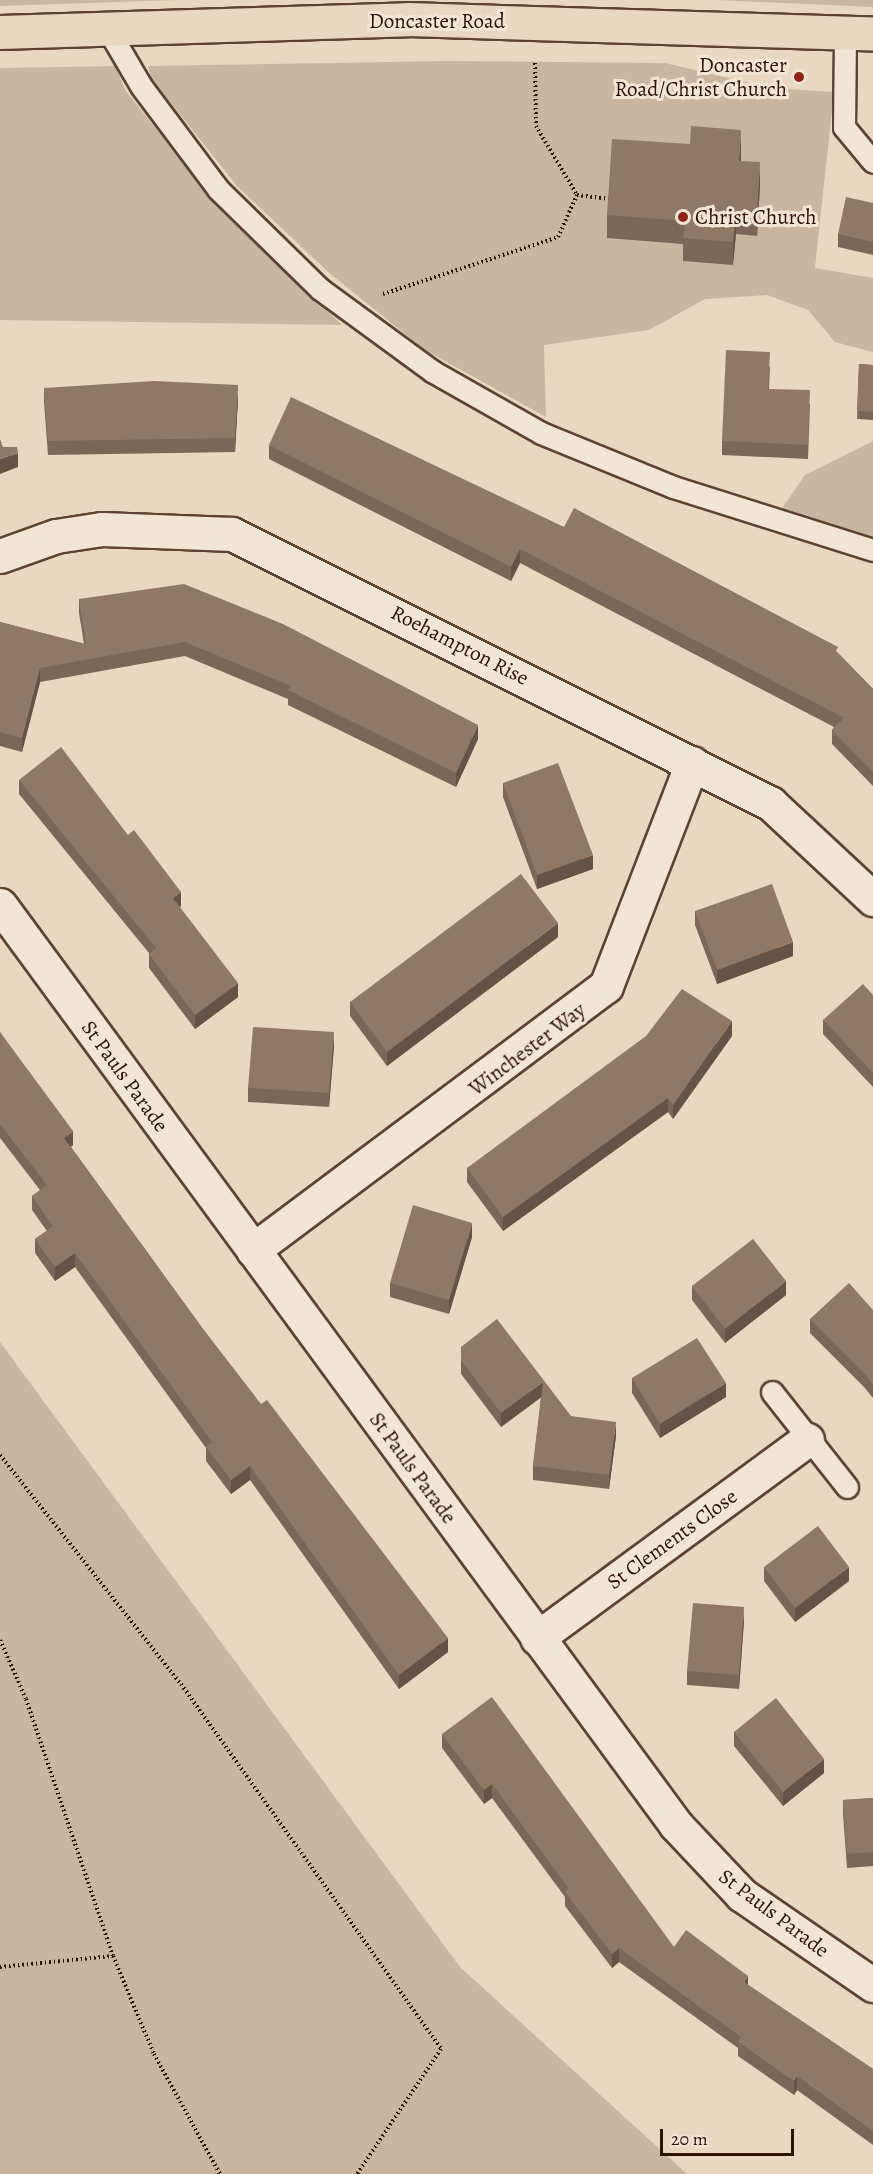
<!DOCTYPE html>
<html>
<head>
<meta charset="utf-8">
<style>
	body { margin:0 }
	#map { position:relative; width:873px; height:2174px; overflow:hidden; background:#e9d8c0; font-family:Alegreya,serif }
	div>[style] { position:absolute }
	.green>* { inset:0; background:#c9b6a0 }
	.path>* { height:4px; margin-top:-2px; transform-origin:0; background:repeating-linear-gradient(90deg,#2d1103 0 1.5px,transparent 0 4.5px) }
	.roads { filter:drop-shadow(2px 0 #5c4332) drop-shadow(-2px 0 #5c4332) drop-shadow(0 2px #5c4332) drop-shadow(0 -2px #5c4332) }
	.service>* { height:21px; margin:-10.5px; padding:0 10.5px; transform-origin:10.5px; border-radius:10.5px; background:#f1e6d6 }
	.minor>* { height:33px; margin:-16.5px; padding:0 16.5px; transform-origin:16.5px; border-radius:16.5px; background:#f1e6d6 }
	.trunk>* { height:33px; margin:-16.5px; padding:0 16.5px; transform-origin:16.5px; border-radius:16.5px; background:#e9d8c0 }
	.wall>* { inset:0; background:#7b6757 }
	.shaded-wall>* { inset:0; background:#645447 }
	.building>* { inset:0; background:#8f7865 }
	.dots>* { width:16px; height:16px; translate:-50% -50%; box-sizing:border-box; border:3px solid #f1e6d6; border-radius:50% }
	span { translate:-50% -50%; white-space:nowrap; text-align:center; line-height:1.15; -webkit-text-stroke:6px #f1e6d6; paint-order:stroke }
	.street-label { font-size:21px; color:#2d1103 }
	.poi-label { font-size:21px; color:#2d1103 }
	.right { translate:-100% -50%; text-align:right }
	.left { translate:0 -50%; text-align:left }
	.scale { position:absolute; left:660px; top:2129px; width:134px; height:27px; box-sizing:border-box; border:3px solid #2d1103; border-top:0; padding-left:8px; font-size:18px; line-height:21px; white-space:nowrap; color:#2d1103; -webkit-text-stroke:4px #f1e6d6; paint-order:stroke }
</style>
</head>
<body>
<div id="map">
	<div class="green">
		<i style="clip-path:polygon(0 0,177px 0,0 6px)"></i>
		<i style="clip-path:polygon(715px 0,873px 0,873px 7px,737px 1px)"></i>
		<i style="clip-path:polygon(447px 61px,665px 63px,770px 88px,834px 92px,815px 268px,873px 278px,873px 352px,835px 342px,808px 310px,767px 295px,705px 299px,649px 330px,544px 345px,546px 417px,425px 350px,328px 272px,237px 186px,151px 78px,148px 66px)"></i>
		<i style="clip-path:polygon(115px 66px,126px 91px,208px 194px,342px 325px,0 320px,0 68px)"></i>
		<i style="clip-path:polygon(873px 441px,873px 560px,767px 530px,805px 475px)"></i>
		<i style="clip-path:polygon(0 1342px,460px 1967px,687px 2174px,0 2174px)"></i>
	</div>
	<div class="path">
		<i style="left:535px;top:63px;width:63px;rotate:89.1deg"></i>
		<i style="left:536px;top:126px;width:80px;rotate:59.3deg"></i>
		<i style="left:577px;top:195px;width:33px;rotate:7deg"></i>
		<i style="left:383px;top:294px;width:184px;rotate:-18deg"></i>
		<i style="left:558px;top:237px;width:46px;rotate:-65.7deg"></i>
		<i style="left:0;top:1455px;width:292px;rotate:51.7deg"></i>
		<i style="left:181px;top:1684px;width:448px;rotate:54.5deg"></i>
		<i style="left:441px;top:2049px;width:151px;rotate:123.9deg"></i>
		<i style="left:0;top:1640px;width:64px;rotate:66.2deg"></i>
		<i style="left:26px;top:1699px;width:271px;rotate:71.3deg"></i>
		<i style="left:113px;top:1956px;width:106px;rotate:67.3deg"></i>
		<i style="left:154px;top:2054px;width:137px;rotate:61.2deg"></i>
		<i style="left:0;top:1967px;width:114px;rotate:-5.6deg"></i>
	</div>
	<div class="roads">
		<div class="service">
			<i style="left:107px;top:28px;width:67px;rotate:59.6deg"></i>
			<i style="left:141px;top:86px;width:129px;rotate:53.2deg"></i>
			<i style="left:218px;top:189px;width:143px;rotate:44.4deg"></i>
			<i style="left:320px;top:289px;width:139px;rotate:36.2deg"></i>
			<i style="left:432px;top:371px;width:125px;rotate:29.6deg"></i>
			<i style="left:541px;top:433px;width:143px;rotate:22.2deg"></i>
			<i style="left:673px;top:487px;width:210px;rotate:17.5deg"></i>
			<i style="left:845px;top:34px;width:93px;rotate:90.6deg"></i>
			<i style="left:844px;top:127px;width:45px;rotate:50.4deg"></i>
			<i style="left:772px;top:1392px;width:121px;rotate:51.7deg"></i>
		</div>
		<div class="minor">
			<i style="left:0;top:556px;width:59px;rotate:-19.7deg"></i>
			<i style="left:56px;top:536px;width:47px;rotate:-8.7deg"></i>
			<i style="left:102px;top:529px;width:130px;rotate:2.2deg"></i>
			<i style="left:232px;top:534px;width:602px;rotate:26.57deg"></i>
			<i style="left:770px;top:803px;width:141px;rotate:43deg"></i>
			<i style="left:0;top:905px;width:1142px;rotate:53.69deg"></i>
			<i style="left:676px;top:1825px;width:96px;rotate:46.7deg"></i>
			<i style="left:742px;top:1895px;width:159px;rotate:34.5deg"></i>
			<i style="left:253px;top:1250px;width:441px;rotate:-36.8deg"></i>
			<i style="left:606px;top:986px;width:239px;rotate:-68.9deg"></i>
			<i style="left:537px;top:1638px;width:335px;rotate:-36.3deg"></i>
		</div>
		<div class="trunk">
			<i style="left:0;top:32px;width:408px;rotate:-1.8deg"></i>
			<i style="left:408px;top:19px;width:465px;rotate:1.8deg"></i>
		</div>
	</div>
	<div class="wall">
		<i style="clip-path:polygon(741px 153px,741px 161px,760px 185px,757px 236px,736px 234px,733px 265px,683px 261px,683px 244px,607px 238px,607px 215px)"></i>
		<i style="clip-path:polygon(873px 203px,873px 255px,838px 247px,838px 234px)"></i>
		<i style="clip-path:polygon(859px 364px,873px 365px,873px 420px,857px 419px)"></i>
		<i style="clip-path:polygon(770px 366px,769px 389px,810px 404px,808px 459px,722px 455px,722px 441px)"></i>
		<i style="clip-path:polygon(44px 388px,238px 399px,235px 452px,48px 455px,44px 402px)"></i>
		<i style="clip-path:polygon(269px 445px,564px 527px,838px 653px,873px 689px,873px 786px,832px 744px,832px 730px,834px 727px,520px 563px,511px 581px,269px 459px)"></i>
		<i style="clip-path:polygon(79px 599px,478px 739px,456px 787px,288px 705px,288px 699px,185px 656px,40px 682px,22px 752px,0 746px,0 622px,84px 644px,79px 613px)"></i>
		<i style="clip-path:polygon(19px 780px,181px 906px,180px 907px,238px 997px,195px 1029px,149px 968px,149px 953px,19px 794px)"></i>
		<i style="clip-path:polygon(503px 783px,593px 869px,537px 889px,503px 797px)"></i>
		<i style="clip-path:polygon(695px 911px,793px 956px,717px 984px,695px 925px)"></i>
		<i style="clip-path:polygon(558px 937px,387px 1066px,350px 1016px,350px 1002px)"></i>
		<i style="clip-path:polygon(873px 995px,873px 1087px,823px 1034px,823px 1020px)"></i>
		<i style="clip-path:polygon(0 1032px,73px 1145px,71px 1147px,203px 1329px,448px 1652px,399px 1689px,250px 1480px,231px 1494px,206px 1461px,206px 1448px,75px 1267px,55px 1281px,35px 1253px,35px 1239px,47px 1231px,32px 1210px,32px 1196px,40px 1190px,0 1138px)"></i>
		<i style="clip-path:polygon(732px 1036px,673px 1119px,668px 1112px,503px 1231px,467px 1182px,467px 1168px)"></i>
		<i style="clip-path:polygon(334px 1046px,329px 1107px,248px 1102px,248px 1088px)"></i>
		<i style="clip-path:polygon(472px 1237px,449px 1314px,390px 1297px,390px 1283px)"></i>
		<i style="clip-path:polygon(692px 1286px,786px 1295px,725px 1343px,692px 1300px)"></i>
		<i style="clip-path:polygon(873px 1310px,873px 1398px,864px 1387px,810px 1333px,810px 1319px)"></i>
		<i style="clip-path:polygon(461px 1347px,571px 1416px,616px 1436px,609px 1489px,533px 1480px,533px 1466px,541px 1397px,501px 1427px,461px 1374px)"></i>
		<i style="clip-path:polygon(632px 1378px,726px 1397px,660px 1438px,632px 1393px)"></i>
		<i style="clip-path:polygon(764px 1567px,849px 1581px,795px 1622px,764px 1581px)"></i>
		<i style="clip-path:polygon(744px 1621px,739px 1689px,687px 1685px,687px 1671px)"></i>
		<i style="clip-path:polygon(734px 1732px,824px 1773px,783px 1806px,734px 1746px)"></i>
		<i style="clip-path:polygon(442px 1734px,674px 1947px,748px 1985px,873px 2069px,873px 2145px,797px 2090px,794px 2095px,738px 2056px,738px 2048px,619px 1962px,612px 1968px,565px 1906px,565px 1897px,492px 1798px,484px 1804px,442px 1748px)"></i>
		<i style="clip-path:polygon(873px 1798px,873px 1866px,847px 1868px,843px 1814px,843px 1800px)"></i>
	</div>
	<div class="shaded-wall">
		<i style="clip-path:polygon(741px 130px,741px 153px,739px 184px,739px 161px)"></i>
		<i style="clip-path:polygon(760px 162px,760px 185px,757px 236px,757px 213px)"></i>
		<i style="clip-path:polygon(736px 211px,736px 234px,733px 265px,733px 242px)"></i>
		<i style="clip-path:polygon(238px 385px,238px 399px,235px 452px,235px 438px)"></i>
		<i style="clip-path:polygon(18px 453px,18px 467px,0 474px,0 459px)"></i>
		<i style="clip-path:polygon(520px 549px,520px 563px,511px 581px,511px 567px)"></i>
		<i style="clip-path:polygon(40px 668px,40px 682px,22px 752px,22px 738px)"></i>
		<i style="clip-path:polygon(478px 725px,478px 739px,456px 787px,456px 773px)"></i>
		<i style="clip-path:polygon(593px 855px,593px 869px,537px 889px,537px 875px)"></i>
		<i style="clip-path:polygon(181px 892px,181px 906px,173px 912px,173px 898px)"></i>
		<i style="clip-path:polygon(558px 923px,558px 937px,387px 1066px,387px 1052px)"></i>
		<i style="clip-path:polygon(793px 942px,793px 956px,717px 984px,717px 970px)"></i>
		<i style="clip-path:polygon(238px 983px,238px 997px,195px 1029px,195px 1015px)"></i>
		<i style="clip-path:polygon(732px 1021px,732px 1036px,673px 1119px,673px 1105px)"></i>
		<i style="clip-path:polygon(334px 1032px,334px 1046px,329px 1107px,329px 1093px)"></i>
		<i style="clip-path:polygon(668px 1098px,668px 1112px,503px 1231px,503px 1217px)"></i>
		<i style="clip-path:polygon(73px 1131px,73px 1145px,64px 1152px,64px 1138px)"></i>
		<i style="clip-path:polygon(472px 1223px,472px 1237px,449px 1314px,449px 1300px)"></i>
		<i style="clip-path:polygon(75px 1253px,75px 1267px,55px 1281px,55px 1267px)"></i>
		<i style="clip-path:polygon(786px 1281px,786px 1295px,725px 1343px,725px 1329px)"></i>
		<i style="clip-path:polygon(543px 1382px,543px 1396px,501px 1427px,501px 1413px)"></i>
		<i style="clip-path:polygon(726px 1383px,726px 1397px,660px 1438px,660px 1424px)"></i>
		<i style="clip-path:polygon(616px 1422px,616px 1436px,609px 1489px,609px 1475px)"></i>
		<i style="clip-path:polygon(250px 1466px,250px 1480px,231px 1494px,231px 1480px)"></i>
		<i style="clip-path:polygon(849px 1567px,849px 1581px,795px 1622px,795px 1608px)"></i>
		<i style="clip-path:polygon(744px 1607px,744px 1621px,739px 1689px,739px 1675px)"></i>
		<i style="clip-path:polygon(448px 1638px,448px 1652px,399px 1689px,399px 1675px)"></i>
		<i style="clip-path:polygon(824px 1759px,824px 1773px,783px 1806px,783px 1792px)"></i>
		<i style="clip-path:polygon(492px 1784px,492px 1798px,484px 1804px,484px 1790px)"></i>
		<i style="clip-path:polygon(619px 1948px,619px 1962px,612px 1968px,612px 1954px)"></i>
		<i style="clip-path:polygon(748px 1976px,748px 1990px,744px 1982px)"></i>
		<i style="clip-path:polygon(797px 2076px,797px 2090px,794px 2095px,794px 2081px)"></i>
	</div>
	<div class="building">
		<i style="clip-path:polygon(691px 126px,741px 130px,739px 161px,760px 162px,757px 213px,736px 211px,733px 242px,683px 238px,685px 221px,607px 215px,612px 139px,690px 144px)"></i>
		<i style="clip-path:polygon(846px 197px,873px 203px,873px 242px,838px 234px)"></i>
		<i style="clip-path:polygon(726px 350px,770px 352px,768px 389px,810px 390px,808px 445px,722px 441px)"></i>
		<i style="clip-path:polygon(859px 364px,873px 365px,873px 412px,857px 411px)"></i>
		<i style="clip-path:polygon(154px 381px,238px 385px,235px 438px,48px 441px,44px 388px)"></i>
		<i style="clip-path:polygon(291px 397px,564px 527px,574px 508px,838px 647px,836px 651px,873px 689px,873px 772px,832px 730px,844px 718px,520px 549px,511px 567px,269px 445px)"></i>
		<i style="clip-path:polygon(0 439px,3px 447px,17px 447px,18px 453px,0 459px)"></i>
		<i style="clip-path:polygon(184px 584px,283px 624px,478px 725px,456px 773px,288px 690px,291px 686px,185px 642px,40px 668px,22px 738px,0 732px,0 622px,86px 644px,79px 599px)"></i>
		<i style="clip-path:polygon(61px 747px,128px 835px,134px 830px,181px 892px,173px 898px,238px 983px,195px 1015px,149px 954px,156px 948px,19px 780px)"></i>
		<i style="clip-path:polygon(558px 763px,593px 855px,537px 875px,503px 783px)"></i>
		<i style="clip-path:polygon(521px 874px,558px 923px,387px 1052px,350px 1002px)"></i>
		<i style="clip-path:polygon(772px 884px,793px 942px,717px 970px,695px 911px)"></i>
		<i style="clip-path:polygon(863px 984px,873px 995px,873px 1073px,823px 1020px)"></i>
		<i style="clip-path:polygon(682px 989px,732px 1021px,673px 1105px,668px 1098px,503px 1217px,467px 1168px,646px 1036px)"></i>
		<i style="clip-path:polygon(253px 1027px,334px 1032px,329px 1093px,248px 1088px)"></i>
		<i style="clip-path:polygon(0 1032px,73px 1131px,64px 1138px,203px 1329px,261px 1404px,267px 1400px,448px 1638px,399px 1675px,250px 1466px,231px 1480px,206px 1447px,212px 1442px,75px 1253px,55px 1267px,35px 1239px,53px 1226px,32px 1196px,47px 1185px,0 1124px)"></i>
		<i style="clip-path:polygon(413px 1205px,472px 1223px,449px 1300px,390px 1283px)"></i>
		<i style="clip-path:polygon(753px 1239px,786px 1281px,725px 1329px,692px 1286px)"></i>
		<i style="clip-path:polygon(849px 1283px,873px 1310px,873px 1384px,864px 1373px,810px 1319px)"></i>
		<i style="clip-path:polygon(497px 1319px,571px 1416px,616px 1422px,609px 1475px,533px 1466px,543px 1382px,501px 1413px,461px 1360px,461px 1347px)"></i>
		<i style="clip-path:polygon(697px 1338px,726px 1383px,660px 1424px,632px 1378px)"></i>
		<i style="clip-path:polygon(818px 1526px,849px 1567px,795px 1608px,764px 1567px)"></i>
		<i style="clip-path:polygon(693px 1603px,744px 1607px,739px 1675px,687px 1671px)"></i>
		<i style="clip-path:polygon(492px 1697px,674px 1947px,686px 1930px,748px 1976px,744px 1982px,873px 2069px,873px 2131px,797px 2076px,794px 2081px,738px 2042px,741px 2037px,619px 1948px,612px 1954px,565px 1892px,569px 1889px,492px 1784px,484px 1790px,442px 1734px)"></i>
		<i style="clip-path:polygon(776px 1698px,824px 1759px,783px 1792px,734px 1732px)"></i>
		<i style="clip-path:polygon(873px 1798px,873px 1852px,847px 1854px,843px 1800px)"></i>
	</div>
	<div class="dots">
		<i style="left:799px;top:77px;background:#8f2418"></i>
		<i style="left:683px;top:217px;background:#8f2418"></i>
	</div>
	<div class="street-label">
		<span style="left:437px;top:21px">Doncaster Road</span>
		<span style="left:460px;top:645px;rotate:27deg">Roehampton Rise</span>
		<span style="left:527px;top:1049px;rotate:-37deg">Winchester Way</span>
		<span style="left:125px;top:1076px;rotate:54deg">St Pauls Parade</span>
		<span style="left:413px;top:1468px;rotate:54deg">St Pauls Parade</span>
		<span style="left:672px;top:1539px;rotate:-36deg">St Clements Close</span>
		<span style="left:774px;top:1913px;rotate:37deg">St Pauls Parade</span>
	</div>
	<div class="poi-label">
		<span class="right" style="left:787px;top:77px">Doncaster<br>Road/Christ Church</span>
		<span class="left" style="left:695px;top:217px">Christ Church</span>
	</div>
	<div class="scale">20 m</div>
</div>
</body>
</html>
